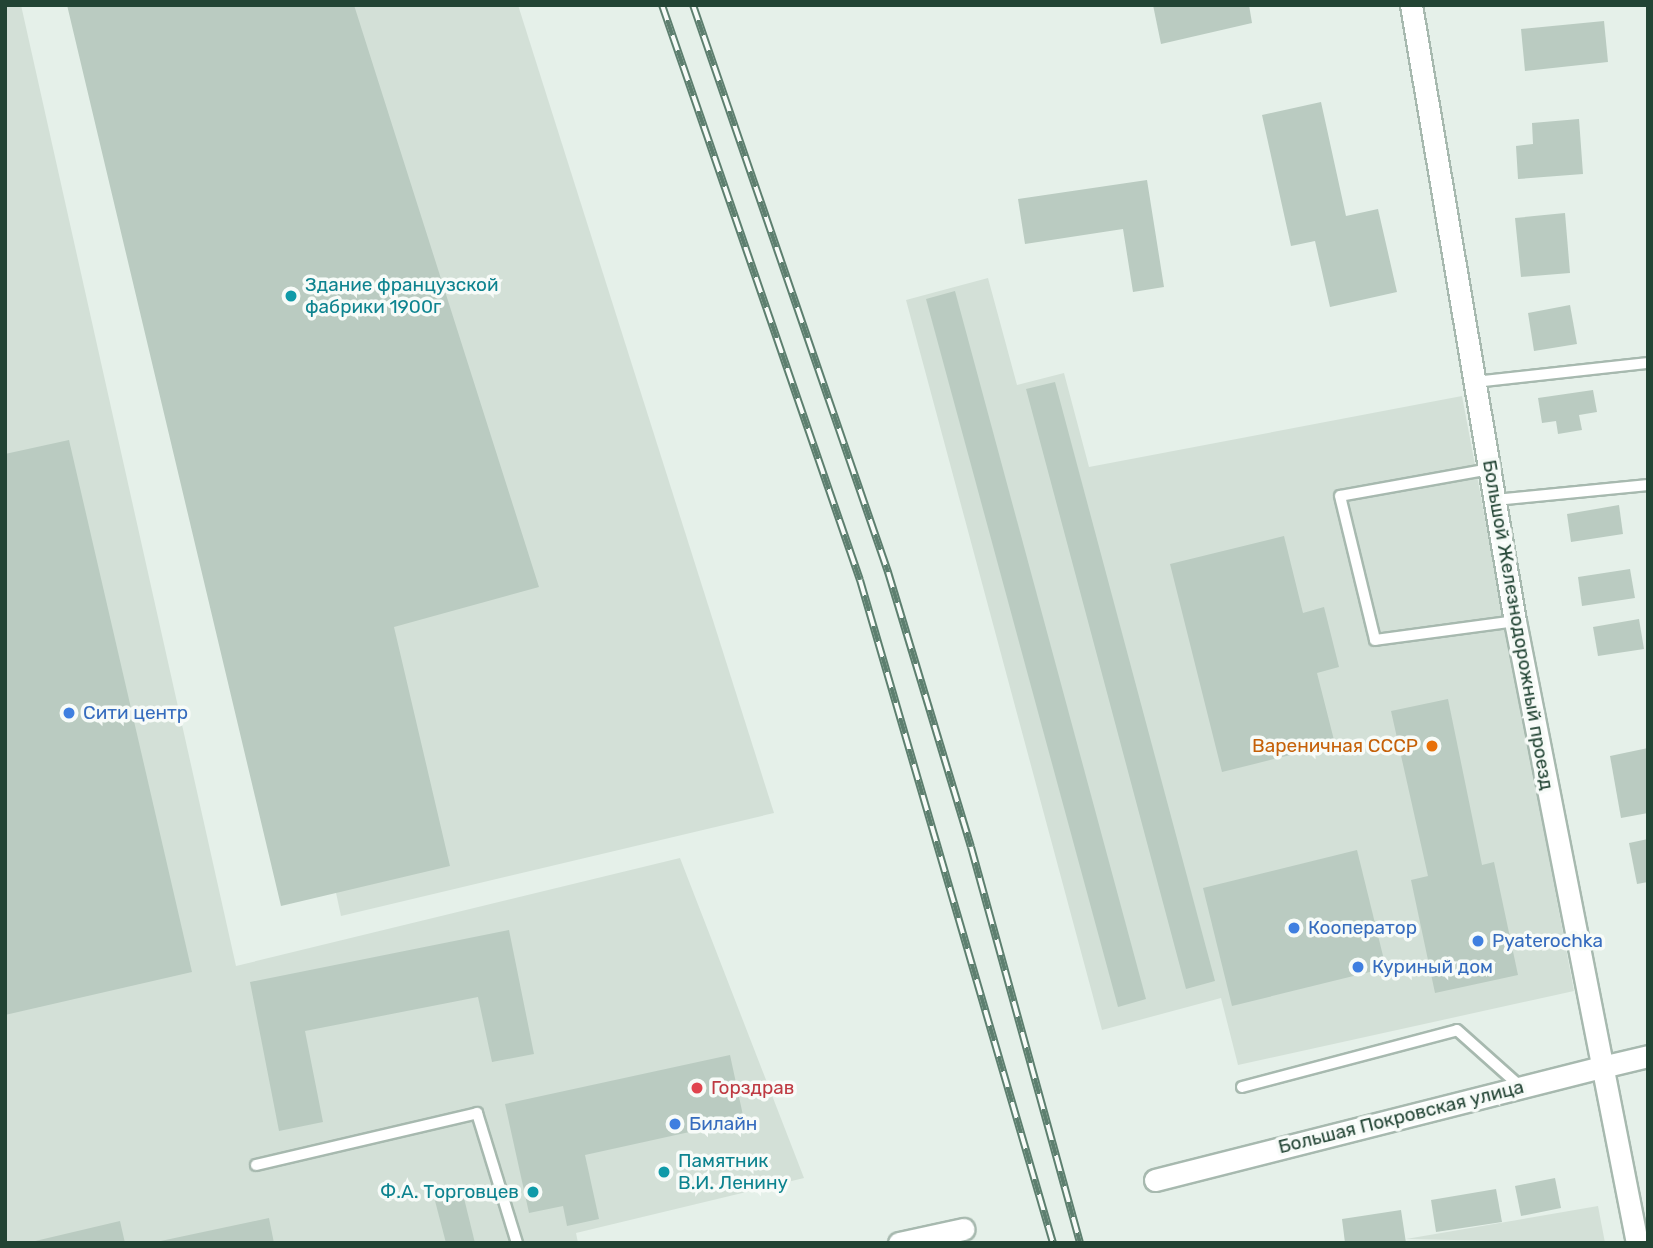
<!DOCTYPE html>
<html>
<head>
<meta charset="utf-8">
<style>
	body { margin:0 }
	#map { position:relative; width:1653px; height:1248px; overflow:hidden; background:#e5f0e9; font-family:Rubik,sans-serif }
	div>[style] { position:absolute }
	.built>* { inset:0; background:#d3e0d7 }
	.building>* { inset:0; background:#bacbc1 }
	.roads { filter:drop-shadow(2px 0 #a7b9af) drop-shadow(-2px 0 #a7b9af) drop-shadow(0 2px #a7b9af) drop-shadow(0 -2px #a7b9af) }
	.service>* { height:10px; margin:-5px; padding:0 5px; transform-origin:5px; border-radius:5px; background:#fff }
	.minor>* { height:21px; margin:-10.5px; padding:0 10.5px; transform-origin:10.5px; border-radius:10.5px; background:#fff }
	.secondary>* { height:21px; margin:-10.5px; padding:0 10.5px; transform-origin:10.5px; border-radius:10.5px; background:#fff }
	.rail>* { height:8px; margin-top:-4px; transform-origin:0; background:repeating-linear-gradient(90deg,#f7fbf8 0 16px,#5d7f6f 0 32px); box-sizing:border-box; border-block:2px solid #5d7f6f }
	.dots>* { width:19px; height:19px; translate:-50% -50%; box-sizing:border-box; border:4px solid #f7fbf8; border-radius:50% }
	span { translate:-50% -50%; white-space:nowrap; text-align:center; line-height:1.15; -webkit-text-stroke:7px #f7fbf8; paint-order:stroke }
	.culture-label { font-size:19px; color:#0d838f }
	.left { translate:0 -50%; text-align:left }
	.right { translate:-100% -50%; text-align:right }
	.street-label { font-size:19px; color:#224434 }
	.shop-label { font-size:19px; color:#366cbe }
	.food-label { font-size:19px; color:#c56008 }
	.health-label { font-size:19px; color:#be3a42 }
	.frame { position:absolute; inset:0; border:7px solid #224434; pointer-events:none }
</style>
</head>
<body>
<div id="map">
	<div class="built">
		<i style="clip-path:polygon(5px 5px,21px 5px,236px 966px,680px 858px,804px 1178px,576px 1233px,578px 1243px,5px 1243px)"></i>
		<i style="clip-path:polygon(146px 5px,518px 5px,774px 813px,341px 916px)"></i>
		<i style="clip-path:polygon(988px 278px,1017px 385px,1064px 373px,1089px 467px,1462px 396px,1574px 991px,1238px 1065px,1221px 998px,1102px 1030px,906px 300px)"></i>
		<i style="clip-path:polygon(1598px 1206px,1605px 1243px,1406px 1239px)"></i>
	</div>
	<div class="building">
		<i style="clip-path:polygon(67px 5px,354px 5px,539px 587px,394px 627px,450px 866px,281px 906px)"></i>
		<i style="clip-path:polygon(1153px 5px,1249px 5px,1252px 23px,1161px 44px)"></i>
		<i style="clip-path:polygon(1604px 21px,1608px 62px,1525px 71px,1521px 29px)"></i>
		<i style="clip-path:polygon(1321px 102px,1346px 216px,1378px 209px,1397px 292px,1330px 307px,1315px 241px,1291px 246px,1262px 115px)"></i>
		<i style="clip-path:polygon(1579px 119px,1583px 174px,1518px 179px,1516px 146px,1533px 144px,1532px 123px)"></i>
		<i style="clip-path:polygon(1147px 180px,1164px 287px,1133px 292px,1123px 229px,1025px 244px,1018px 199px)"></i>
		<i style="clip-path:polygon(1565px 213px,1570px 273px,1521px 277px,1515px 218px)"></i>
		<i style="clip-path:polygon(955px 291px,1146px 999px,1118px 1007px,926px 299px)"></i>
		<i style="clip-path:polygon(1570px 305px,1577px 344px,1534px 351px,1528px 313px)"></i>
		<i style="clip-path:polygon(1055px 382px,1215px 981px,1186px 989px,1026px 389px)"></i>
		<i style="clip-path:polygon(1593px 390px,1597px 412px,1579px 415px,1582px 430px,1558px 434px,1556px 421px,1542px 423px,1538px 398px)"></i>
		<i style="clip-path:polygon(69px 440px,192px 972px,5px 1015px,5px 454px)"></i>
		<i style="clip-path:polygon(1619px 505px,1623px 534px,1571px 542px,1567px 514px)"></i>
		<i style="clip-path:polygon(1284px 536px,1303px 613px,1324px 607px,1339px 667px,1317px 673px,1335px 744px,1222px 772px,1170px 564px)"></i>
		<i style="clip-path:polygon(1630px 569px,1635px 598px,1582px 606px,1578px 577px)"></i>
		<i style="clip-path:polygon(1639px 619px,1644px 649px,1598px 656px,1593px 627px)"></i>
		<i style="clip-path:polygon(1448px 699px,1482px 865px,1494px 862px,1518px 975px,1435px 993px,1411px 880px,1428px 876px,1391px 711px)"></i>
		<i style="clip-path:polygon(1648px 748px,1648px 813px,1621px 818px,1610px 756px)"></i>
		<i style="clip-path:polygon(1648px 839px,1648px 882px,1637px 884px,1629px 843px)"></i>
		<i style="clip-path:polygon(1357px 850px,1386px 968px,1232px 1006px,1203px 888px)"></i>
		<i style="clip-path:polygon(509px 930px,534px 1054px,492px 1062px,478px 997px,305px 1031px,323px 1122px,279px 1131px,250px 982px)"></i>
		<i style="clip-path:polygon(730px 1055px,744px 1120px,585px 1155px,599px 1219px,567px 1226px,563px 1206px,529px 1213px,505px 1104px)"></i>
		<i style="clip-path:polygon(1555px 1178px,1561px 1208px,1521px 1216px,1515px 1186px)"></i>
		<i style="clip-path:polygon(1496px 1189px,1502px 1222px,1436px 1232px,1431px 1200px)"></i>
		<i style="clip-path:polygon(462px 1190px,475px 1243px,446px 1243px,434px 1197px)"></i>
		<i style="clip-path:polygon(1401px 1210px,1406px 1243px,1345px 1243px,1342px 1219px)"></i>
		<i style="clip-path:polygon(269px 1218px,274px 1243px,156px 1243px,156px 1242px)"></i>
		<i style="clip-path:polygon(120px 1221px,125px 1243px,31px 1243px,31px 1242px)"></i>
	</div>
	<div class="roads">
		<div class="service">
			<i style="left:1475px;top:382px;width:174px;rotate:-6.3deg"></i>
			<i style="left:1490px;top:469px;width:152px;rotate:169.8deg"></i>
			<i style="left:1340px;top:496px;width:148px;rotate:76.3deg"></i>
			<i style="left:1375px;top:640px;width:141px;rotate:-7.7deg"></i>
			<i style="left:1495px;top:500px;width:154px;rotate:-5.6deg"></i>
			<i style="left:1242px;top:1087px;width:222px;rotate:-14.8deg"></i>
			<i style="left:1457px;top:1030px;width:86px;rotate:41.7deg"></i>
			<i style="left:256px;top:1165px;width:227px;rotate:-13.2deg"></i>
			<i style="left:477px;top:1113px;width:136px;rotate:72.9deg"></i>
		</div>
		<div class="minor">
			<i style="left:1155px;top:1180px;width:461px;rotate:-14.2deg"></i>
			<i style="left:899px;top:1243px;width:66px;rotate:-12.3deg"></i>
		</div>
		<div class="secondary">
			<i style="left:1411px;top:5px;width:625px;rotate:80.42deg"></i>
			<i style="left:1515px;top:621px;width:634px;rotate:78.9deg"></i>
			<i style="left:1602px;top:1067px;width:47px;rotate:-13.4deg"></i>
		</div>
	</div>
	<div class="rail">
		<i style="left:662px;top:5px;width:608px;rotate:71deg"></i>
		<i style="left:860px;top:580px;width:691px;rotate:73.77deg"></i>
		<i style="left:693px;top:5px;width:600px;rotate:71.02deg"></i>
		<i style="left:888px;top:572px;width:287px;rotate:73.2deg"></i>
		<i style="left:971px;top:847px;width:411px;rotate:74.6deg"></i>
	</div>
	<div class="dots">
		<i style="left:291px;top:296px;background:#0f9aa8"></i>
		<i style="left:69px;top:713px;background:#3f7fe0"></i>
		<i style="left:1432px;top:746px;background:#e8710a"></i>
		<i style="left:1294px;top:928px;background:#3f7fe0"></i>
		<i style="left:1478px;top:941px;background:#3f7fe0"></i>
		<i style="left:1358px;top:967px;background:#3f7fe0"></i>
		<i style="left:697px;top:1088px;background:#e0444e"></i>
		<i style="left:675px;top:1124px;background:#3f7fe0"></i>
		<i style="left:664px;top:1172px;background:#0f9aa8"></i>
		<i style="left:533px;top:1192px;background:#0f9aa8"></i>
	</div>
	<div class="culture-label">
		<span class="left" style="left:305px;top:296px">Здание французской<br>фабрики 1900г</span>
		<span class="left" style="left:678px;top:1172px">Памятник<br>В.И. Ленину</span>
		<span class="right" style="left:519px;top:1192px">Ф.А. Торговцев</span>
	</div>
	<div class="street-label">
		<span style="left:1518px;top:625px;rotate:80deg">Большой Железнодорожный проезд</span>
		<span style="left:1401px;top:1117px;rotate:-14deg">Большая Покровская улица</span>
	</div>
	<div class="shop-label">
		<span class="left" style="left:83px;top:713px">Сити центр</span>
		<span class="left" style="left:1308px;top:928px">Кооператор</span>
		<span class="left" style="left:1492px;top:941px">Pyaterochka</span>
		<span class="left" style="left:1372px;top:967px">Куриный дом</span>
		<span class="left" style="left:689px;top:1124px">Билайн</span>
	</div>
	<div class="food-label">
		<span class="right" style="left:1418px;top:746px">Вареничная СССР</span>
	</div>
	<div class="health-label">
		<span class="left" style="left:711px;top:1088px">Горздрав</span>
	</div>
	<div class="frame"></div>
</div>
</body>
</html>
